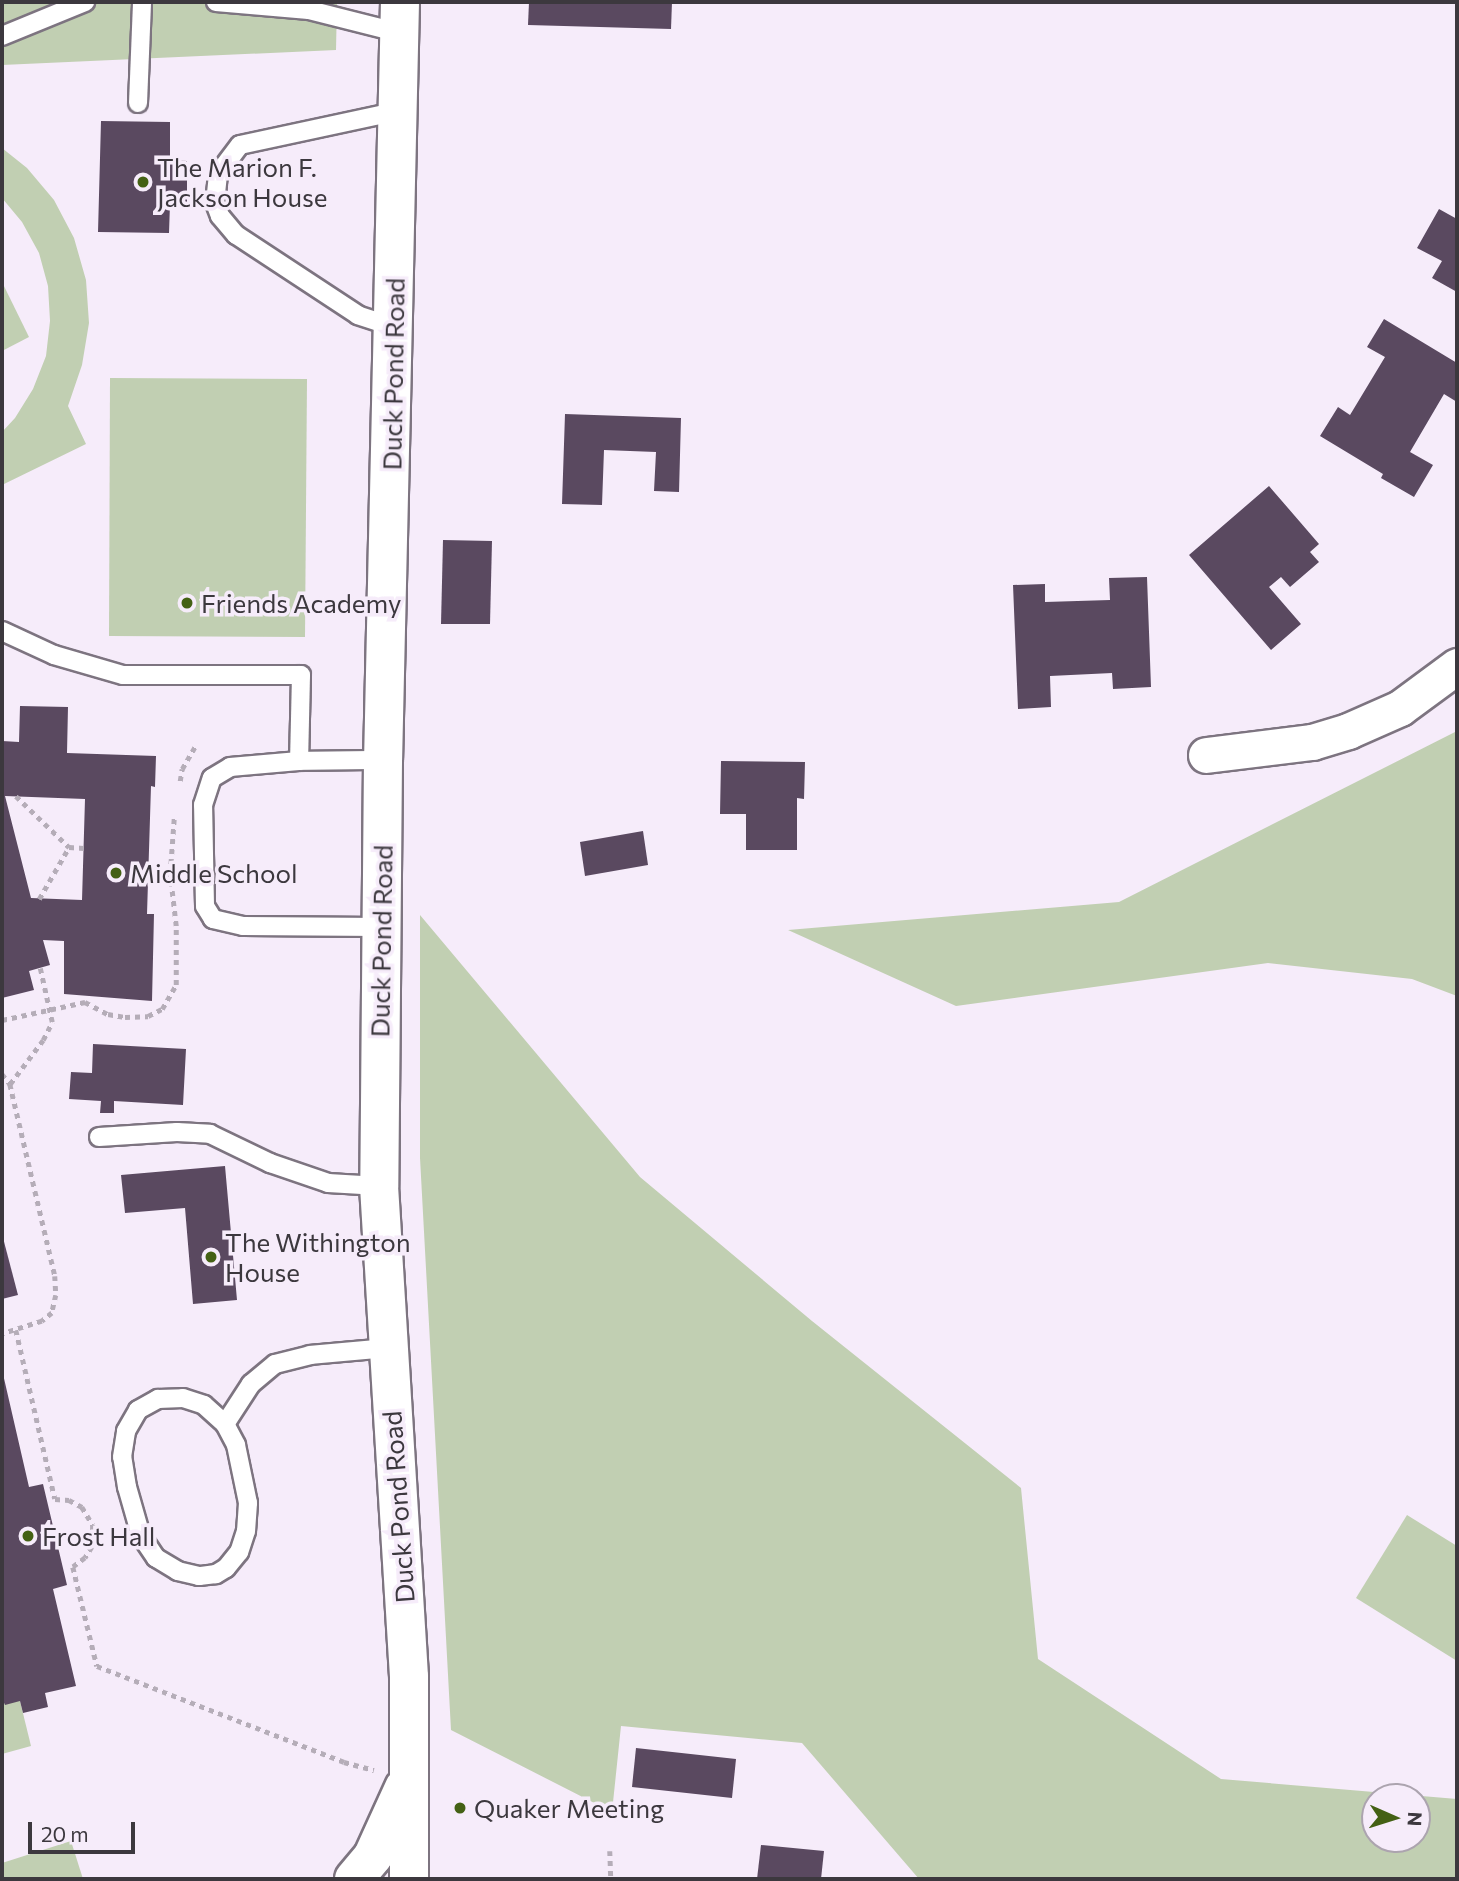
<!DOCTYPE html>
<html>
<head>
<meta charset="utf-8">
<style>
	body { margin:0 }
	#map { position:relative; width:1459px; height:1881px; overflow:hidden; background:#f6ecfa; font-family:Commissioner,sans-serif }
	div>[style] { position:absolute }
	.green>* { inset:0; background:#c1cfb2 }
	.building>* { inset:0; background:#5a4960 }
	.path>* { height:4.5px; margin-top:-2.25px; transform-origin:0; background:repeating-linear-gradient(90deg,#b5adb8 0 5px,transparent 0 10px) }
	.roads { filter:drop-shadow(2px 0 #7d7480) drop-shadow(-2px 0 #7d7480) drop-shadow(0 2px #7d7480) drop-shadow(0 -2px #7d7480) }
	.service>* { height:18px; margin:-9px; padding:0 9px; transform-origin:9px; border-radius:9px; background:#fff }
	.minor>* { height:35px; margin:-17.5px; padding:0 17.5px; transform-origin:17.5px; border-radius:17.5px; background:#fff }
	.tertiary>* { height:38px; margin:-19px; padding:0 19px; transform-origin:19px; border-radius:19px; background:#fff }
	.dots>* { width:19px; height:19px; translate:-50% -50%; box-sizing:border-box; border:4px solid #f6ecfa; border-radius:50% }
	span { translate:-50% -50%; white-space:nowrap; text-align:center; line-height:1.15; -webkit-text-stroke:7px #f6ecfa; paint-order:stroke }
	.poi-label { font-size:26px; color:#3c383e }
	.left { translate:0 -50%; text-align:left }
	.street-label { font-size:26px; color:#3c383e }
	.frame { position:absolute; inset:0; border:4px solid #3c383e; pointer-events:none }
	.north { position:absolute; left:1361px; top:1783px; width:70px; height:70px; box-sizing:border-box; background:#f6ecfa; border:2px solid #aca4af; border-radius:50%; rotate:93deg; font-size:19px; font-weight:700; line-height:28px; text-align:center; color:#3c383e }
	.north::after { content:''; display:block; margin:auto; width:24px; height:32px; background:#446114; clip-path:polygon(50% 0,100% 100%,50% 72%,0 100%) }
	.scale { position:absolute; left:28px; top:1822px; width:107px; height:32px; box-sizing:border-box; border:4px solid #3c383e; border-top:0; padding-left:9px; font-size:21px; line-height:24px; white-space:nowrap; color:#3c383e; -webkit-text-stroke:5px #f6ecfa; paint-order:stroke }
</style>
</head>
<body>
<div id="map">
	<div class="green">
		<i style="clip-path:polygon(2px 2px,337px 2px,336px 50px,2px 65px)"></i>
		<i style="clip-path:polygon(2px 148px,27px 168px,54px 200px,74px 238px,86px 280px,89px 323px,82px 365px,68px 406px,86px 444px,2px 485px,2px 432px,15px 418px,33px 389px,46px 356px,50px 321px,48px 286px,39px 253px,22px 222px,2px 198px)"></i>
		<i style="clip-path:polygon(2px 282px,29px 337px,2px 351px)"></i>
		<i style="clip-path:polygon(110px 378px,307px 379px,305px 637px,109px 636px)"></i>
		<i style="clip-path:polygon(1457px 731px,1457px 996px,1412px 979px,1268px 963px,956px 1006px,788px 930px,1119px 902px)"></i>
		<i style="clip-path:polygon(evenodd,420px 915px,640px 1177px,812px 1321px,1021px 1488px,1038px 1659px,1221px 1779px,1457px 1799px,1457px 1879px,919px 1879px,802px 1743px,621px 1726px,612px 1812px,451px 1730px,420px 1158px,420px 915px,1375px 1797px,1417px 1797px,1417px 1839px,1375px 1839px,1375px 1797px)"></i>
		<i style="clip-path:polygon(1407px 1515px,1457px 1546px,1457px 1661px,1356px 1598px)"></i>
		<i style="clip-path:polygon(3px 1697px,20px 1701px,31px 1746px,2px 1754px)"></i>
		<i style="clip-path:polygon(71px 1841px,83px 1879px,2px 1879px,2px 1863px)"></i>
	</div>
	<div class="building">
		<i style="clip-path:polygon(529px 2px,672px 2px,671px 29px,528px 25px)"></i>
		<i style="clip-path:polygon(101px 121px,170px 122px,170px 160px,187px 161px,187px 205px,170px 204px,169px 233px,98px 232px)"></i>
		<i style="clip-path:polygon(1439px 209px,1457px 219px,1457px 292px,1432px 278px,1442px 261px,1417px 248px)"></i>
		<i style="clip-path:polygon(1384px 319px,1457px 363px,1457px 402px,1444px 394px,1410px 452px,1433px 465px,1414px 497px,1381px 478px,1383px 474px,1320px 436px,1338px 407px,1350px 415px,1385px 357px,1367px 347px)"></i>
		<i style="clip-path:polygon(565px 414px,681px 418px,679px 492px,654px 491px,656px 452px,604px 450px,602px 505px,562px 504px)"></i>
		<i style="clip-path:polygon(1269px 486px,1319px 544px,1310px 552px,1319px 562px,1290px 587px,1281px 577px,1269px 587px,1301px 624px,1271px 650px,1189px 555px)"></i>
		<i style="clip-path:polygon(443px 540px,492px 541px,490px 624px,441px 624px)"></i>
		<i style="clip-path:polygon(1147px 577px,1151px 687px,1113px 689px,1112px 673px,1050px 676px,1051px 707px,1018px 709px,1013px 585px,1045px 584px,1045px 602px,1110px 600px,1109px 578px)"></i>
		<i style="clip-path:polygon(evenodd,20px 706px,68px 707px,67px 753px,156px 756px,155px 787px,151px 786px,147px 914px,154px 914px,152px 1001px,64px 994px,64px 941px,43px 940px,50px 965px,29px 971px,34px 990px,2px 998px,2px 741px,19px 742px,20px 706px,5px 796px,85px 799px,82px 900px,31px 898px,5px 796px)"></i>
		<i style="clip-path:polygon(721px 761px,805px 762px,804px 799px,797px 798px,797px 850px,746px 850px,746px 814px,720px 814px)"></i>
		<i style="clip-path:polygon(643px 831px,648px 865px,585px 876px,580px 842px)"></i>
		<i style="clip-path:polygon(93px 1044px,186px 1049px,183px 1105px,114px 1101px,114px 1113px,100px 1113px,101px 1101px,69px 1099px,71px 1072px,92px 1073px)"></i>
		<i style="clip-path:polygon(225px 1166px,237px 1300px,193px 1304px,185px 1208px,125px 1213px,121px 1175px)"></i>
		<i style="clip-path:polygon(2px 1234px,18px 1295px,2px 1299px)"></i>
		<i style="clip-path:polygon(3px 1374px,29px 1487px,43px 1484px,67px 1585px,53px 1589px,76px 1686px,45px 1693px,48px 1707px,23px 1713px,20px 1701px,5px 1705px,2px 1698px)"></i>
		<i style="clip-path:polygon(636px 1748px,736px 1759px,732px 1798px,632px 1787px)"></i>
		<i style="clip-path:polygon(761px 1845px,824px 1851px,821px 1879px,757px 1879px)"></i>
	</div>
	<div class="path">
		<i style="left:180px;top:781px;width:12px;rotate:-81deg"></i>
		<i style="left:182px;top:769px;width:28px;rotate:-60deg"></i>
		<i style="left:16px;top:796px;width:74px;rotate:43.9deg"></i>
		<i style="left:69px;top:847px;width:15px;rotate:4deg"></i>
		<i style="left:39px;top:899px;width:60px;rotate:-60deg"></i>
		<i style="left:2px;top:1020px;width:85px;rotate:-12.2deg"></i>
		<i style="left:85px;top:1002px;width:26px;rotate:28deg"></i>
		<i style="left:108px;top:1014px;width:17px;rotate:10deg"></i>
		<i style="left:125px;top:1017px;width:23px;rotate:-2deg"></i>
		<i style="left:148px;top:1016px;width:16px;rotate:-27deg"></i>
		<i style="left:162px;top:1009px;width:28px;rotate:-60deg"></i>
		<i style="left:176px;top:985px;width:59px;rotate:-90deg"></i>
		<i style="left:176px;top:926px;width:52px;rotate:-96.6deg"></i>
		<i style="left:170px;top:874px;width:56px;rotate:-85.9deg"></i>
		<i style="left:2px;top:1074px;width:13px;rotate:51deg"></i>
		<i style="left:10px;top:1084px;width:197px;rotate:76.8deg"></i>
		<i style="left:55px;top:1276px;width:19px;rotate:87deg"></i>
		<i style="left:56px;top:1295px;width:18px;rotate:103deg"></i>
		<i style="left:52px;top:1313px;width:13px;rotate:141deg"></i>
		<i style="left:42px;top:1321px;width:42px;rotate:162deg"></i>
		<i style="left:10px;top:1084px;width:55px;rotate:-53.1deg"></i>
		<i style="left:43px;top:1040px;width:20px;rotate:-63deg"></i>
		<i style="left:52px;top:1022px;width:55px;rotate:-102.5deg"></i>
		<i style="left:16px;top:1330px;width:173px;rotate:77deg"></i>
		<i style="left:55px;top:1499px;width:14px;rotate:4deg"></i>
		<i style="left:69px;top:1500px;width:15px;rotate:28deg"></i>
		<i style="left:82px;top:1507px;width:21px;rotate:59deg"></i>
		<i style="left:93px;top:1525px;width:22px;rotate:93deg"></i>
		<i style="left:92px;top:1547px;width:13px;rotate:122deg"></i>
		<i style="left:85px;top:1558px;width:15px;rotate:143deg"></i>
		<i style="left:73px;top:1567px;width:102px;rotate:76.4deg"></i>
		<i style="left:97px;top:1666px;width:265px;rotate:21.2deg"></i>
		<i style="left:344px;top:1762px;width:31px;rotate:15deg"></i>
		<i style="left:610px;top:1851px;width:28px;rotate:88deg"></i>
	</div>
	<div class="roads">
		<div class="service">
			<i style="left:216px;top:2px;width:93px;rotate:4.9deg"></i>
			<i style="left:309px;top:10px;width:94px;rotate:14.2deg"></i>
			<i style="left:2px;top:36px;width:90px;rotate:-22.3deg"></i>
			<i style="left:138px;top:103px;width:101px;rotate:-87.7deg"></i>
			<i style="left:394px;top:327px;width:38px;rotate:-162deg"></i>
			<i style="left:358px;top:315px;width:146px;rotate:-146.7deg"></i>
			<i style="left:236px;top:235px;width:25px;rotate:-130deg"></i>
			<i style="left:220px;top:216px;width:14px;rotate:-111deg"></i>
			<i style="left:215px;top:203px;width:29px;rotate:-84deg"></i>
			<i style="left:218px;top:174px;width:36px;rotate:-53deg"></i>
			<i style="left:240px;top:145px;width:162px;rotate:-12.1deg"></i>
			<i style="left:2px;top:631px;width:57px;rotate:24.8deg"></i>
			<i style="left:54px;top:655px;width:72px;rotate:16.2deg"></i>
			<i style="left:123px;top:675px;width:178px"></i>
			<i style="left:301px;top:675px;width:86px;rotate:91.3deg"></i>
			<i style="left:381px;top:927px;width:138px;rotate:-179.6deg"></i>
			<i style="left:243px;top:926px;width:31px;rotate:-167deg"></i>
			<i style="left:213px;top:919px;width:15px;rotate:-122deg"></i>
			<i style="left:205px;top:906px;width:101px;rotate:-91.1deg"></i>
			<i style="left:203px;top:805px;width:28px;rotate:-72deg"></i>
			<i style="left:212px;top:778px;width:21px;rotate:-31deg"></i>
			<i style="left:230px;top:767px;width:69px;rotate:-5deg"></i>
			<i style="left:299px;top:761px;width:84px;rotate:-0.7deg"></i>
			<i style="left:99px;top:1137px;width:78px;rotate:-3.7deg"></i>
			<i style="left:177px;top:1132px;width:33px;rotate:3deg"></i>
			<i style="left:210px;top:1134px;width:67px;rotate:25.8deg"></i>
			<i style="left:270px;top:1163px;width:61px;rotate:19deg"></i>
			<i style="left:328px;top:1183px;width:51px;rotate:3.4deg"></i>
			<i style="left:183px;top:1398px;width:22px;rotate:18deg"></i>
			<i style="left:204px;top:1405px;width:28px;rotate:42deg"></i>
			<i style="left:225px;top:1424px;width:24px;rotate:62deg"></i>
			<i style="left:236px;top:1445px;width:59px;rotate:78.3deg"></i>
			<i style="left:248px;top:1503px;width:28px;rotate:94deg"></i>
			<i style="left:246px;top:1531px;width:22px;rotate:108deg"></i>
			<i style="left:239px;top:1552px;width:21px;rotate:129deg"></i>
			<i style="left:226px;top:1568px;width:12px;rotate:149deg"></i>
			<i style="left:216px;top:1574px;width:17px;rotate:173deg"></i>
			<i style="left:199px;top:1576px;width:22px;rotate:-167deg"></i>
			<i style="left:178px;top:1571px;width:26px;rotate:-149deg"></i>
			<i style="left:156px;top:1558px;width:27px;rotate:-124deg"></i>
			<i style="left:141px;top:1536px;width:51px;rotate:-105.9deg"></i>
			<i style="left:127px;top:1487px;width:30px;rotate:-99deg"></i>
			<i style="left:122px;top:1457px;width:26px;rotate:-81deg"></i>
			<i style="left:126px;top:1431px;width:24px;rotate:-60deg"></i>
			<i style="left:138px;top:1410px;width:23px;rotate:-29deg"></i>
			<i style="left:158px;top:1399px;width:25px;rotate:-2deg"></i>
			<i style="left:225px;top:1424px;width:48px;rotate:-57deg"></i>
			<i style="left:251px;top:1384px;width:31px;rotate:-40deg"></i>
			<i style="left:275px;top:1364px;width:36px;rotate:-14deg"></i>
			<i style="left:310px;top:1355px;width:77px;rotate:-5.2deg"></i>
		</div>
		<div class="minor">
			<i style="left:1206px;top:755px;width:107px;rotate:-7deg"></i>
			<i style="left:1312px;top:742px;width:38px;rotate:-17deg"></i>
			<i style="left:1348px;top:731px;width:57px;rotate:-23.9deg"></i>
			<i style="left:1400px;top:708px;width:71px;rotate:-36.4deg"></i>
		</div>
		<div class="tertiary">
			<i style="left:400px;top:2px;width:758px;rotate:91.28deg"></i>
			<i style="left:383px;top:760px;width:426px;rotate:90.5deg"></i>
			<i style="left:379px;top:1186px;width:492px;rotate:86.5deg"></i>
			<i style="left:409px;top:1677px;width:202px;rotate:90deg"></i>
			<i style="left:354px;top:1879px;width:30px;rotate:-50deg"></i>
			<i style="left:373px;top:1856px;width:75px;rotate:-65.5deg"></i>
		</div>
	</div>
	<div class="dots">
		<i style="left:143px;top:182px;background:#446114"></i>
		<i style="left:187px;top:603px;background:#446114"></i>
		<i style="left:116px;top:873px;background:#446114"></i>
		<i style="left:211px;top:1257px;background:#446114"></i>
		<i style="left:28px;top:1536px;background:#446114"></i>
		<i style="left:460px;top:1808px;background:#446114"></i>
	</div>
	<div class="poi-label">
		<span class="left" style="left:157px;top:182px">The Marion F.<br>Jackson House</span>
		<span class="left" style="left:201px;top:603px">Friends Academy</span>
		<span class="left" style="left:130px;top:873px">Middle School</span>
		<span class="left" style="left:225px;top:1257px">The Withington<br>House</span>
		<span class="left" style="left:42px;top:1536px">Frost Hall</span>
		<span class="left" style="left:474px;top:1808px">Quaker Meeting</span>
	</div>
	<div class="street-label">
		<span style="left:393px;top:374px;rotate:-89deg">Duck Pond Road</span>
		<span style="left:381px;top:941px;rotate:-89deg">Duck Pond Road</span>
		<span style="left:398px;top:1507px;rotate:-94deg">Duck Pond Road</span>
	</div>
	<div class="frame"></div>
	<div class="north">N</div>
	<div class="scale">20 m</div>
</div>
</body>
</html>
